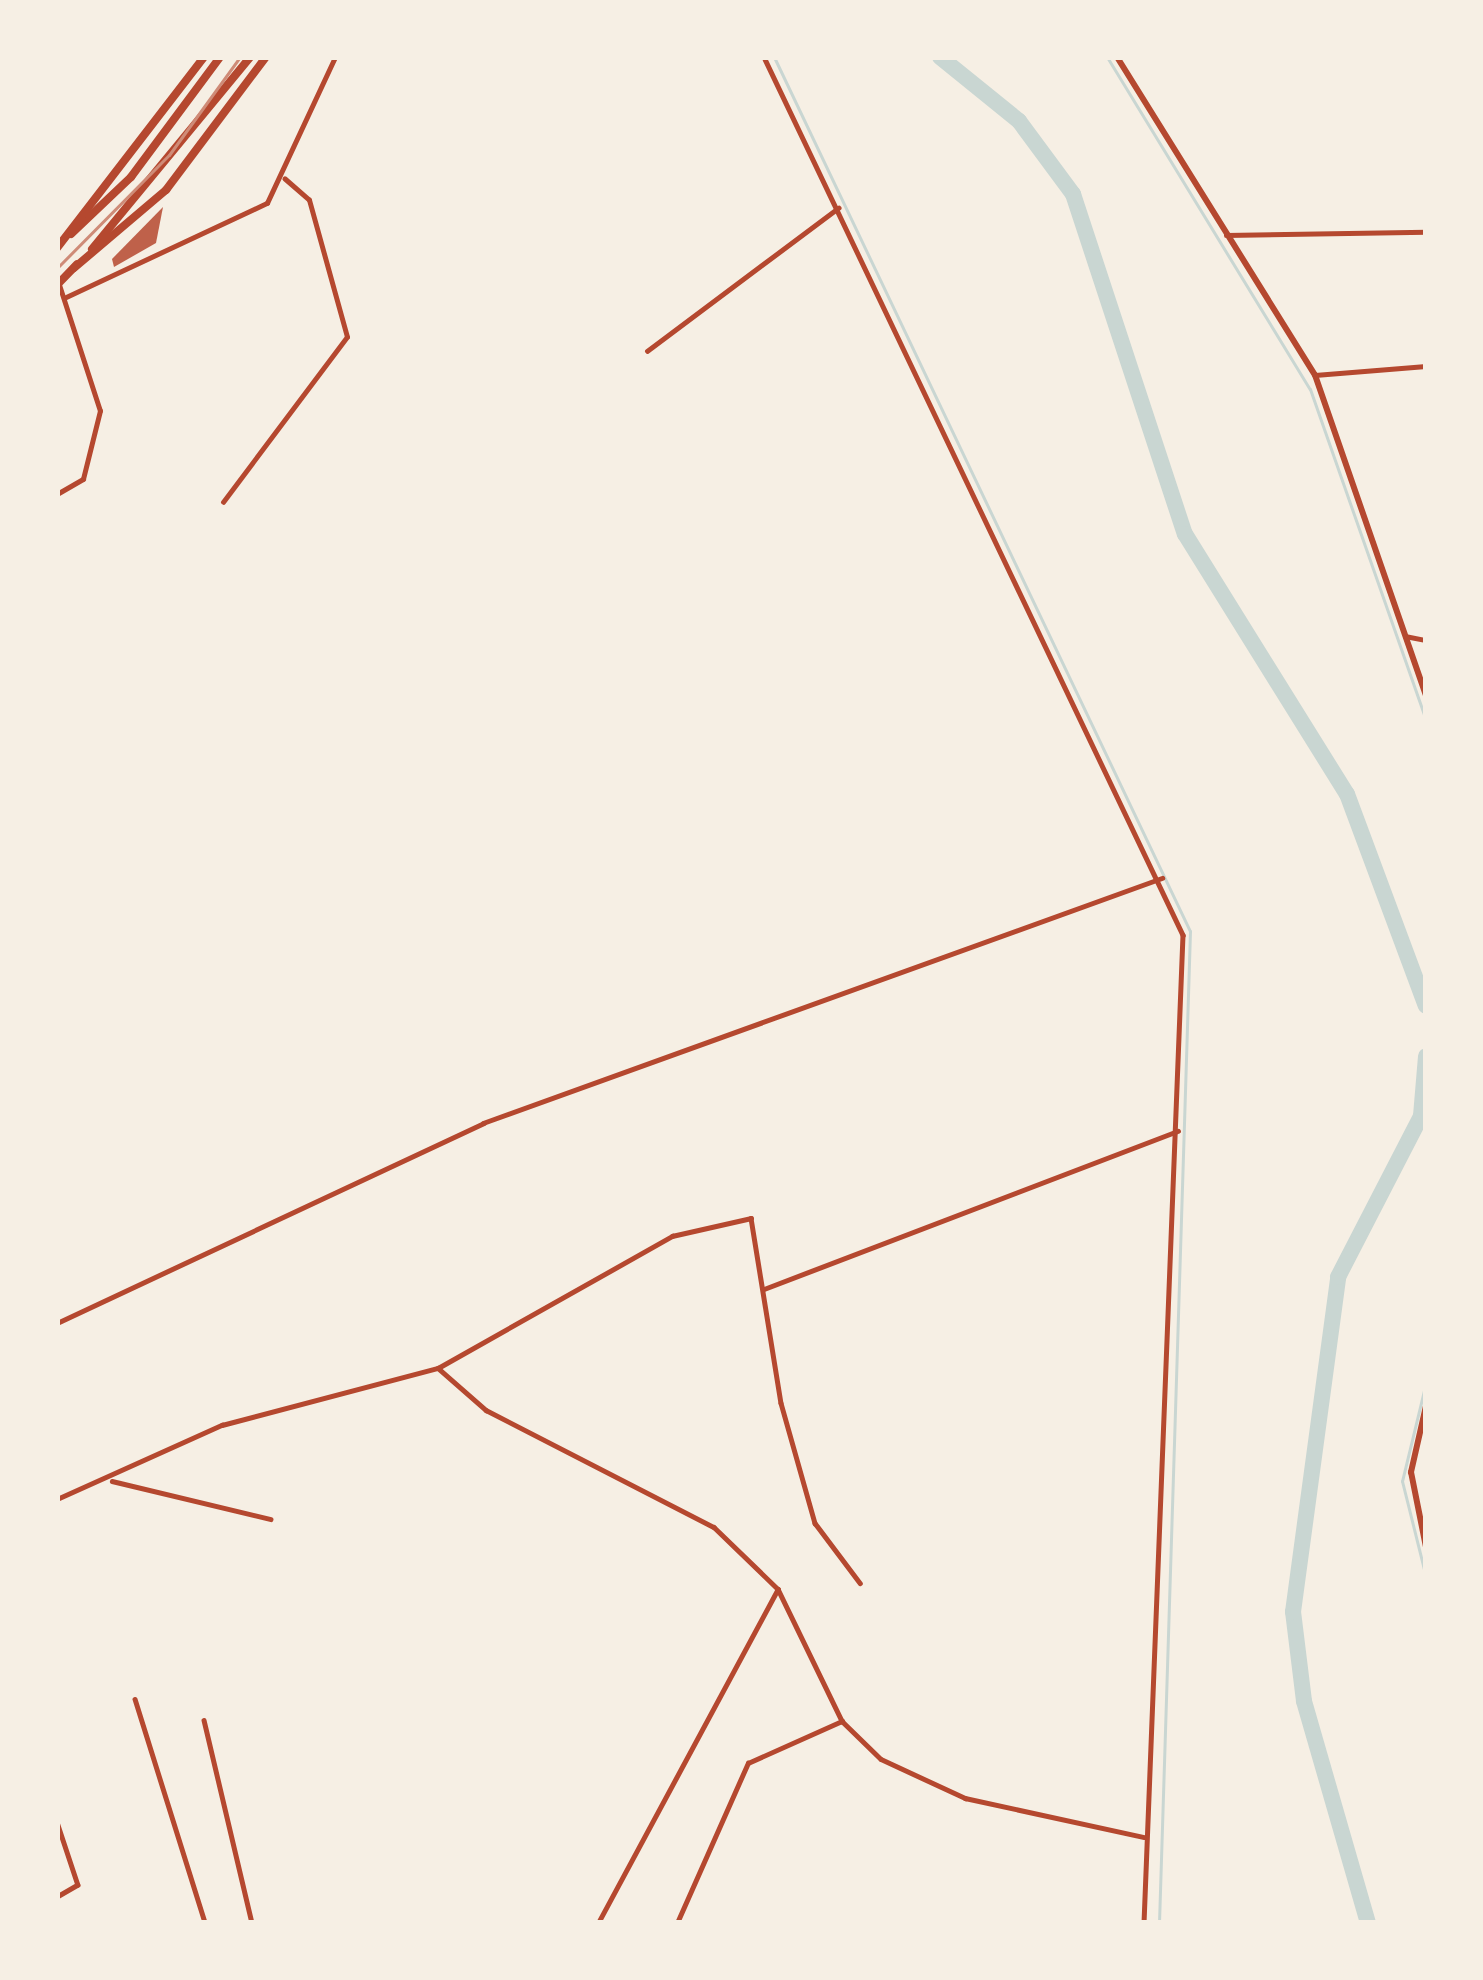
<!DOCTYPE html>
<html>
<head>
<meta charset="utf-8">
<style>
	body { margin:0 }
	#map { position:relative; width:1483px; height:1980px; overflow:hidden; background:#f6efe4; font-family:Ubuntu,sans-serif }
	div>[style] { position:absolute }
	.stream>* { height:3px; margin:-1.5px; padding:0 1.5px; transform-origin:1.5px; border-radius:1.5px; background:#c9d6d2 }
	.river>* { height:16px; margin:-8px; padding:0 8px; transform-origin:8px; border-radius:8px; background:#c9d6d2 }
	.building>* { inset:0; background:#bf614a }
	.minor>* { height:4.5px; margin:-2.25px; padding:0 2.25px; transform-origin:2.25px; border-radius:2.25px; background:#b5482f }
	.tertiary>* { height:6px; margin:-3px; padding:0 3px; transform-origin:3px; border-radius:3px; background:#b5482f }
	.primary>* { height:8px; margin:-4px; padding:0 4px; transform-origin:4px; border-radius:4px; background:#b5482f }
	.trunk>* { height:8px; margin:-4px; padding:0 4px; transform-origin:4px; border-radius:4px; background:#b5482f }
	.tram>* { height:3px; margin:-1.5px; padding:0 1.5px; transform-origin:1.5px; border-radius:1.5px; background:#cf8b77 }
	span { translate:-50% -50%; white-space:nowrap; text-align:center; line-height:1.15; -webkit-text-stroke:10px #f6efe4; paint-order:stroke }
	.frame { position:absolute; inset:0; border:60px solid #f6efe4; pointer-events:none }
</style>
</head>
<body>
<div id="map">
	<div class="stream">
		<i style="left:774px;top:57px;width:968px;rotate:64.55deg"></i>
		<i style="left:1190px;top:931px;width:992px;rotate:91.79deg"></i>
		<i style="left:1107px;top:57px;width:389px;rotate:58.6deg"></i>
		<i style="left:1310px;top:389px;width:351px;rotate:70.7deg"></i>
		<i style="left:1426px;top:1382px;width:102px;rotate:103.6deg"></i>
		<i style="left:1402px;top:1481px;width:99px;rotate:76deg"></i>
	</div>
	<div class="river">
		<i style="left:940px;top:57px;width:102px;rotate:39deg"></i>
		<i style="left:1019px;top:121px;width:91px;rotate:53.5deg"></i>
		<i style="left:1073px;top:194px;width:358px;rotate:71.8deg"></i>
		<i style="left:1185px;top:534px;width:306px;rotate:58.1deg"></i>
		<i style="left:1347px;top:794px;width:226px;rotate:69.6deg"></i>
		<i style="left:1368px;top:1923px;width:231px;rotate:-106.1deg"></i>
		<i style="left:1304px;top:1701px;width:90px;rotate:-97deg"></i>
		<i style="left:1293px;top:1612px;width:338px;rotate:-82.3deg"></i>
		<i style="left:1338px;top:1277px;width:181px;rotate:-62.7deg"></i>
		<i style="left:1421px;top:1116px;width:60px;rotate:-85.2deg"></i>
	</div>
	<div class="building">
		<i style="clip-path:polygon(163px 207px,156px 243px,114px 267px,112px 259px)"></i>
	</div>
	<div class="minor">
		<i style="left:764px;top:57px;width:973px;rotate:64.49deg"></i>
		<i style="left:1183px;top:935px;width:989px;rotate:92.26deg"></i>
		<i style="left:1226px;top:235px;width:200px;rotate:-0.9deg"></i>
		<i style="left:64px;top:298px;width:224px;rotate:-25.1deg"></i>
		<i style="left:267px;top:203px;width:161px;rotate:-65deg"></i>
		<i style="left:647px;top:351px;width:239px;rotate:-36.8deg"></i>
		<i style="left:1315px;top:375px;width:111px;rotate:-4.6deg"></i>
		<i style="left:57px;top:494px;width:30px;rotate:-30deg"></i>
		<i style="left:83px;top:479px;width:70px;rotate:-76deg"></i>
		<i style="left:100px;top:411px;width:133px;rotate:-108deg"></i>
		<i style="left:223px;top:502px;width:206px;rotate:-53.1deg"></i>
		<i style="left:347px;top:337px;width:142px;rotate:-105.5deg"></i>
		<i style="left:309px;top:200px;width:32px;rotate:-139deg"></i>
		<i style="left:1405px;top:636px;width:21px;rotate:11deg"></i>
		<i style="left:764px;top:1289px;width:443px;rotate:-20.9deg"></i>
		<i style="left:57px;top:1323px;width:471px;rotate:-25.1deg"></i>
		<i style="left:483px;top:1123px;width:722px;rotate:-19.84deg"></i>
		<i style="left:438px;top:1368px;width:64px;rotate:41.2deg"></i>
		<i style="left:486px;top:1410px;width:256px;rotate:27.2deg"></i>
		<i style="left:714px;top:1527px;width:89px;rotate:44.1deg"></i>
		<i style="left:778px;top:1589px;width:147px;rotate:64.1deg"></i>
		<i style="left:842px;top:1721px;width:54px;rotate:44.3deg"></i>
		<i style="left:881px;top:1759px;width:93px;rotate:24.9deg"></i>
		<i style="left:965px;top:1798px;width:183px;rotate:12.3deg"></i>
		<i style="left:112px;top:1481px;width:163px;rotate:13.5deg"></i>
		<i style="left:57px;top:1499px;width:181px;rotate:-24.2deg"></i>
		<i style="left:222px;top:1425px;width:223px;rotate:-14.8deg"></i>
		<i style="left:438px;top:1368px;width:269px;rotate:-29.4deg"></i>
		<i style="left:672px;top:1236px;width:81px;rotate:-12.8deg"></i>
		<i style="left:751px;top:1218px;width:187px;rotate:80.8deg"></i>
		<i style="left:781px;top:1403px;width:125px;rotate:74.2deg"></i>
		<i style="left:815px;top:1523px;width:75px;rotate:53.1deg"></i>
		<i style="left:135px;top:1699px;width:235px;rotate:72.6deg"></i>
		<i style="left:204px;top:1720px;width:209px;rotate:76.7deg"></i>
		<i style="left:57px;top:1822px;width:66px;rotate:71.6deg"></i>
		<i style="left:78px;top:1885px;width:24px;rotate:150deg"></i>
		<i style="left:598px;top:1923px;width:379px;rotate:-61.7deg"></i>
		<i style="left:677px;top:1923px;width:175px;rotate:-66.1deg"></i>
		<i style="left:748px;top:1763px;width:103px;rotate:-24.1deg"></i>
	</div>
	<div class="tertiary">
		<i style="left:1117px;top:57px;width:375px;rotate:58.1deg"></i>
		<i style="left:1315px;top:375px;width:340px;rotate:70.9deg"></i>
		<i style="left:1426px;top:1406px;width:68px;rotate:102.8deg"></i>
		<i style="left:1411px;top:1472px;width:76px;rotate:78.7deg"></i>
	</div>
	<div class="primary">
		<i style="left:71px;top:234px;width:83px;rotate:-43.5deg"></i>
		<i style="left:131px;top:177px;width:149px;rotate:-53.4deg"></i>
		<i style="left:92px;top:249px;width:249px;rotate:-50.5deg"></i>
		<i style="left:57px;top:285px;width:29px;rotate:-46deg"></i>
	</div>
	<div class="trunk">
		<i style="left:57px;top:248px;width:241px;rotate:-52.4deg"></i>
		<i style="left:74px;top:268px;width:121px;rotate:-40.3deg"></i>
		<i style="left:166px;top:190px;width:166px;rotate:-53.1deg"></i>
	</div>
	<div class="tram">
		<i style="left:57px;top:268px;width:159px;rotate:-45.3deg"></i>
		<i style="left:169px;top:155px;width:121px;rotate:-54.1deg"></i>
	</div>
	<div class="frame"></div>
</div>
</body>
</html>
